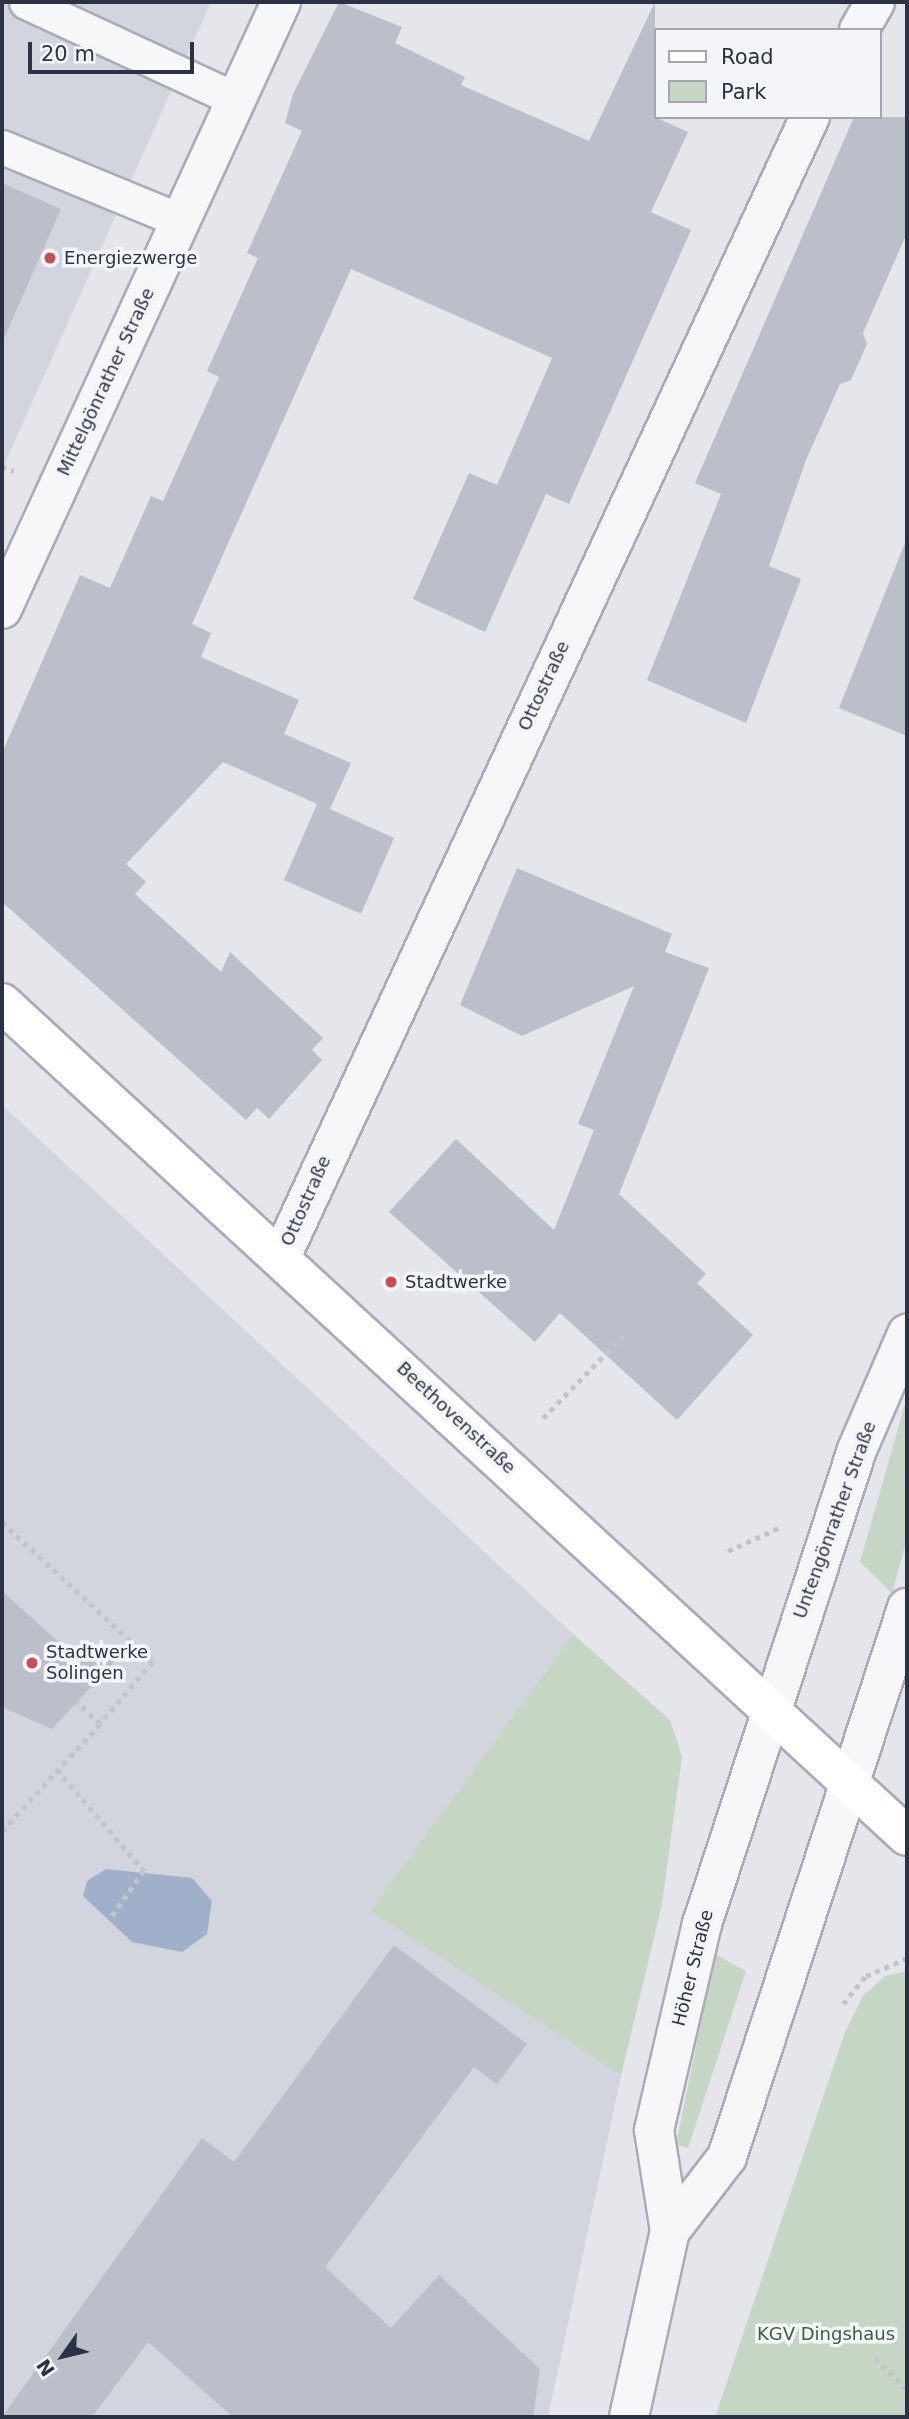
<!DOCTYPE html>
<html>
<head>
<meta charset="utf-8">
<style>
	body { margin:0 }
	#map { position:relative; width:909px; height:2419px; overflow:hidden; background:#e4e6ec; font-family:"DejaVu Sans",sans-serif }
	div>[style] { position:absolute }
	.built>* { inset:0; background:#d2d5dd }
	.green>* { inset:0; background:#c7d5c5 }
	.water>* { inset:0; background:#a0b0ca }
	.building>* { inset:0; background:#bbbfc9 }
	.path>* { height:4.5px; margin-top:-2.25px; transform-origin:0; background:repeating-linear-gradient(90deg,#c2c4cb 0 5px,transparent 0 10px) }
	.roads { filter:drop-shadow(2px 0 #a9acb6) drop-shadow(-2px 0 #a9acb6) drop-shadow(0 2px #a9acb6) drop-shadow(0 -2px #a9acb6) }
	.service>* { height:33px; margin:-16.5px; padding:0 16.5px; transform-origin:16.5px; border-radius:16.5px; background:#f7f7fa }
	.minor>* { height:38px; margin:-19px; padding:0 19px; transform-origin:19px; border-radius:19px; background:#f7f7fa }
	.tertiary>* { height:38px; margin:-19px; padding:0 19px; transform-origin:19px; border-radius:19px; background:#f7f7fa }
	.secondary>* { height:38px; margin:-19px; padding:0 19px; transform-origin:19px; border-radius:19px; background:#fff }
	.dots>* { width:19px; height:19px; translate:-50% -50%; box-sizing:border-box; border:4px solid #f4f5f9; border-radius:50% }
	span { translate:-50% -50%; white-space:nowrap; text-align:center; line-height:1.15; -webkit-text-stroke:7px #f4f5f9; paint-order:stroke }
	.poi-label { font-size:18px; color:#2c3244 }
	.left { translate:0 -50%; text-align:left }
	.street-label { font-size:18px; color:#2c3244 }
	.park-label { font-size:18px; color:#3c5f39 }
	.frame { position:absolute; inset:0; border:4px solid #2c3244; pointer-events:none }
	.legend { position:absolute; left:654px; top:28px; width:228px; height:91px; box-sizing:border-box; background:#f4f5f9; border:2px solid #a4a7b1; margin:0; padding:9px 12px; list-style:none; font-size:21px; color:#2c3244 }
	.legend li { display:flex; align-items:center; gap:14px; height:35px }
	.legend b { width:35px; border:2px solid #a4a7b1 }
	.north { position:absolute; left:28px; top:2321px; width:70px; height:70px; -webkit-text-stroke:5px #f4f5f9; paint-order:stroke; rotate:236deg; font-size:19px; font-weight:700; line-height:28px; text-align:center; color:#2c3244 }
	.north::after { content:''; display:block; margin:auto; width:24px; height:32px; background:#2c3244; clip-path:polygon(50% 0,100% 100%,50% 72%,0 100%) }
	.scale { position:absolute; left:28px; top:42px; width:166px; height:32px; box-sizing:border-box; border:4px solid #2c3244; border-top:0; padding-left:9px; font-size:21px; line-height:24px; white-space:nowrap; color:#2c3244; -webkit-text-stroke:5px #f4f5f9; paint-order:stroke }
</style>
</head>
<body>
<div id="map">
	<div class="built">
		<i style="clip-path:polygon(2px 2px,211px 2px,2px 470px)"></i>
		<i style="clip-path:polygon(2px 1105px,573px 1634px,370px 1911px,621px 2076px,548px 2417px,2px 2417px)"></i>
	</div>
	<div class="green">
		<i style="clip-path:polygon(907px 1397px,907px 1539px,892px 1593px,860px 1562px)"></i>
		<i style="clip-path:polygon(573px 1634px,670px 1720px,682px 1756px,662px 1904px,621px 2076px,370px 1911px)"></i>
		<i style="clip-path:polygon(715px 1954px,746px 1971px,688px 2148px,676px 2145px)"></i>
		<i style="clip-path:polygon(907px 1971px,907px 2417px,715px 2417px,845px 2032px,863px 1996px,885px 1976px)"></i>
	</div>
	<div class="water">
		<i style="clip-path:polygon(106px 1869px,192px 1878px,212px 1901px,207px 1934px,182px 1952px,132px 1942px,83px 1896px,87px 1881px)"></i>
	</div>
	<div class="building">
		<i style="clip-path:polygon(339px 2px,402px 27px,395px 43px,465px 77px,461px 85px,589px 141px,655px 2px,655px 117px,688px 132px,651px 212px,691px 230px,569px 504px,546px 494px,485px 632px,413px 599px,469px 473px,497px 485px,552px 358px,351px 269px,192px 624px,211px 633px,201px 657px,299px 700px,284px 734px,351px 763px,330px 809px,394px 838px,361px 914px,284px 880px,317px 804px,223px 762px,126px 864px,146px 882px,135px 894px,221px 972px,230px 952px,323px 1038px,312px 1050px,322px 1060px,269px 1119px,257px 1108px,246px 1120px,2px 902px,2px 753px,80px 575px,110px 588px,151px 496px,163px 501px,219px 377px,207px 371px,258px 258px,247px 253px,302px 131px,285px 123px,293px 94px)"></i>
		<i style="clip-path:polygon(854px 117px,907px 117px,907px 233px,863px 333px,867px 344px,851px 380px,840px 384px,806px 460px,769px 566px,801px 579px,746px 723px,647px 680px,721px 494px,695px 483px)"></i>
		<i style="clip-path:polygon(2px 183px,61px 209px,2px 343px)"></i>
		<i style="clip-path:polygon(905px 543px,907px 544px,907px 736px,839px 708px)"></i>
		<i style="clip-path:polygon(517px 868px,672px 934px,665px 952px,709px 968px,619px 1194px,706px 1274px,697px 1283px,753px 1335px,677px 1420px,560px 1313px,535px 1342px,389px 1212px,456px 1139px,554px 1230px,594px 1130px,578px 1124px,634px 986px,522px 1036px,460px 1005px)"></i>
		<i style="clip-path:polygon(2px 1591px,73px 1655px,129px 1646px,52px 1729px,2px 1707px)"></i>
		<i style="clip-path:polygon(394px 1945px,527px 2044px,497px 2084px,474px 2067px,325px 2267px,391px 2328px,439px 2275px,540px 2369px,533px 2417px,233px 2417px,148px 2342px,92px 2417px,2px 2417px,202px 2138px,234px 2162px)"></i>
	</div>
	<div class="path">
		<i style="left:2px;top:466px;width:13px;rotate:23deg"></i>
		<i style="left:543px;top:1418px;width:115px;rotate:-45.7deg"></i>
		<i style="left:2px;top:1522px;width:206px;rotate:42.8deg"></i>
		<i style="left:153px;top:1662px;width:82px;rotate:130.5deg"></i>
		<i style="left:728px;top:1551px;width:55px;rotate:-24.7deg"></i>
		<i style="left:57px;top:1769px;width:134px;rotate:49.5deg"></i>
		<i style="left:144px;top:1871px;width:59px;rotate:125.3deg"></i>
		<i style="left:2px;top:1831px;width:145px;rotate:-47.5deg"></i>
		<i style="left:100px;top:1724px;width:33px;rotate:-137deg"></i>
		<i style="left:843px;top:2004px;width:36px;rotate:-51deg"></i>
		<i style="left:866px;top:1976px;width:45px;rotate:-23.7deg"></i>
		<i style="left:875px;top:2358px;width:45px;rotate:44.1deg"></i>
	</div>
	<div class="roads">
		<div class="service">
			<i style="left:26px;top:2px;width:230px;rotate:24.9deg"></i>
			<i style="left:2px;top:147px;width:191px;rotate:22.4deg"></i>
		</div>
		<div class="minor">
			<i style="left:859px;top:30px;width:32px;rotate:-60deg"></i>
			<i style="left:2px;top:609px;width:668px;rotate:-65.31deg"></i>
			<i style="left:281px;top:1257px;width:1257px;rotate:-65.11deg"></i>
		</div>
		<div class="tertiary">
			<i style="left:670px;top:2231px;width:93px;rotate:-52.4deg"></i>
			<i style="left:727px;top:2157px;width:578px;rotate:-71.85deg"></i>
			<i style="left:629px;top:2417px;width:190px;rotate:-77.6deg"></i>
			<i style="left:670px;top:2231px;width:102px;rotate:-99deg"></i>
			<i style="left:654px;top:2130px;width:212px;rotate:-76.9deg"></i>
			<i style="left:702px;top:1924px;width:496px;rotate:-71.9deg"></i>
			<i style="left:856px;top:1452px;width:129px;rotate:-66.6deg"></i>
		</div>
		<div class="secondary">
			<i style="left:2px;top:1003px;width:1230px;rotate:42.63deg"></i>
		</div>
	</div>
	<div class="dots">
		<i style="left:50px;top:258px;background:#cc4d51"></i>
		<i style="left:391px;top:1282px;background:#cc4d51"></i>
		<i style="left:32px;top:1663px;background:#cc4d51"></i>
	</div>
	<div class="poi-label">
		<span class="left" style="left:64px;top:258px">Energiezwerge</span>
		<span class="left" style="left:405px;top:1282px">Stadtwerke</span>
		<span class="left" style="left:46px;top:1663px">Stadtwerke<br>Solingen</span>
	</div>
	<div class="street-label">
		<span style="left:106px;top:382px;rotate:-65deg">Mittelgönrather Straße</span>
		<span style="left:544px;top:686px;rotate:-65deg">Ottostraße</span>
		<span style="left:306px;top:1201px;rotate:-66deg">Ottostraße</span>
		<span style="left:456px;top:1418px;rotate:43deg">Beethovenstraße</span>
		<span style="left:835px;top:1520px;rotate:-70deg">Untengönrather Straße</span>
		<span style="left:693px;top:1968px;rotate:-76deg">Höher Straße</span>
	</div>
	<div class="park-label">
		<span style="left:826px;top:2334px">KGV Dingshaus</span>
	</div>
	<div class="frame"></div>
	<ul class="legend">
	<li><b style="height:9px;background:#fff"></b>Road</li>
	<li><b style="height:19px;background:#c7d5c5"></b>Park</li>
	</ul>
	<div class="north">N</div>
	<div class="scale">20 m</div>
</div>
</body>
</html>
